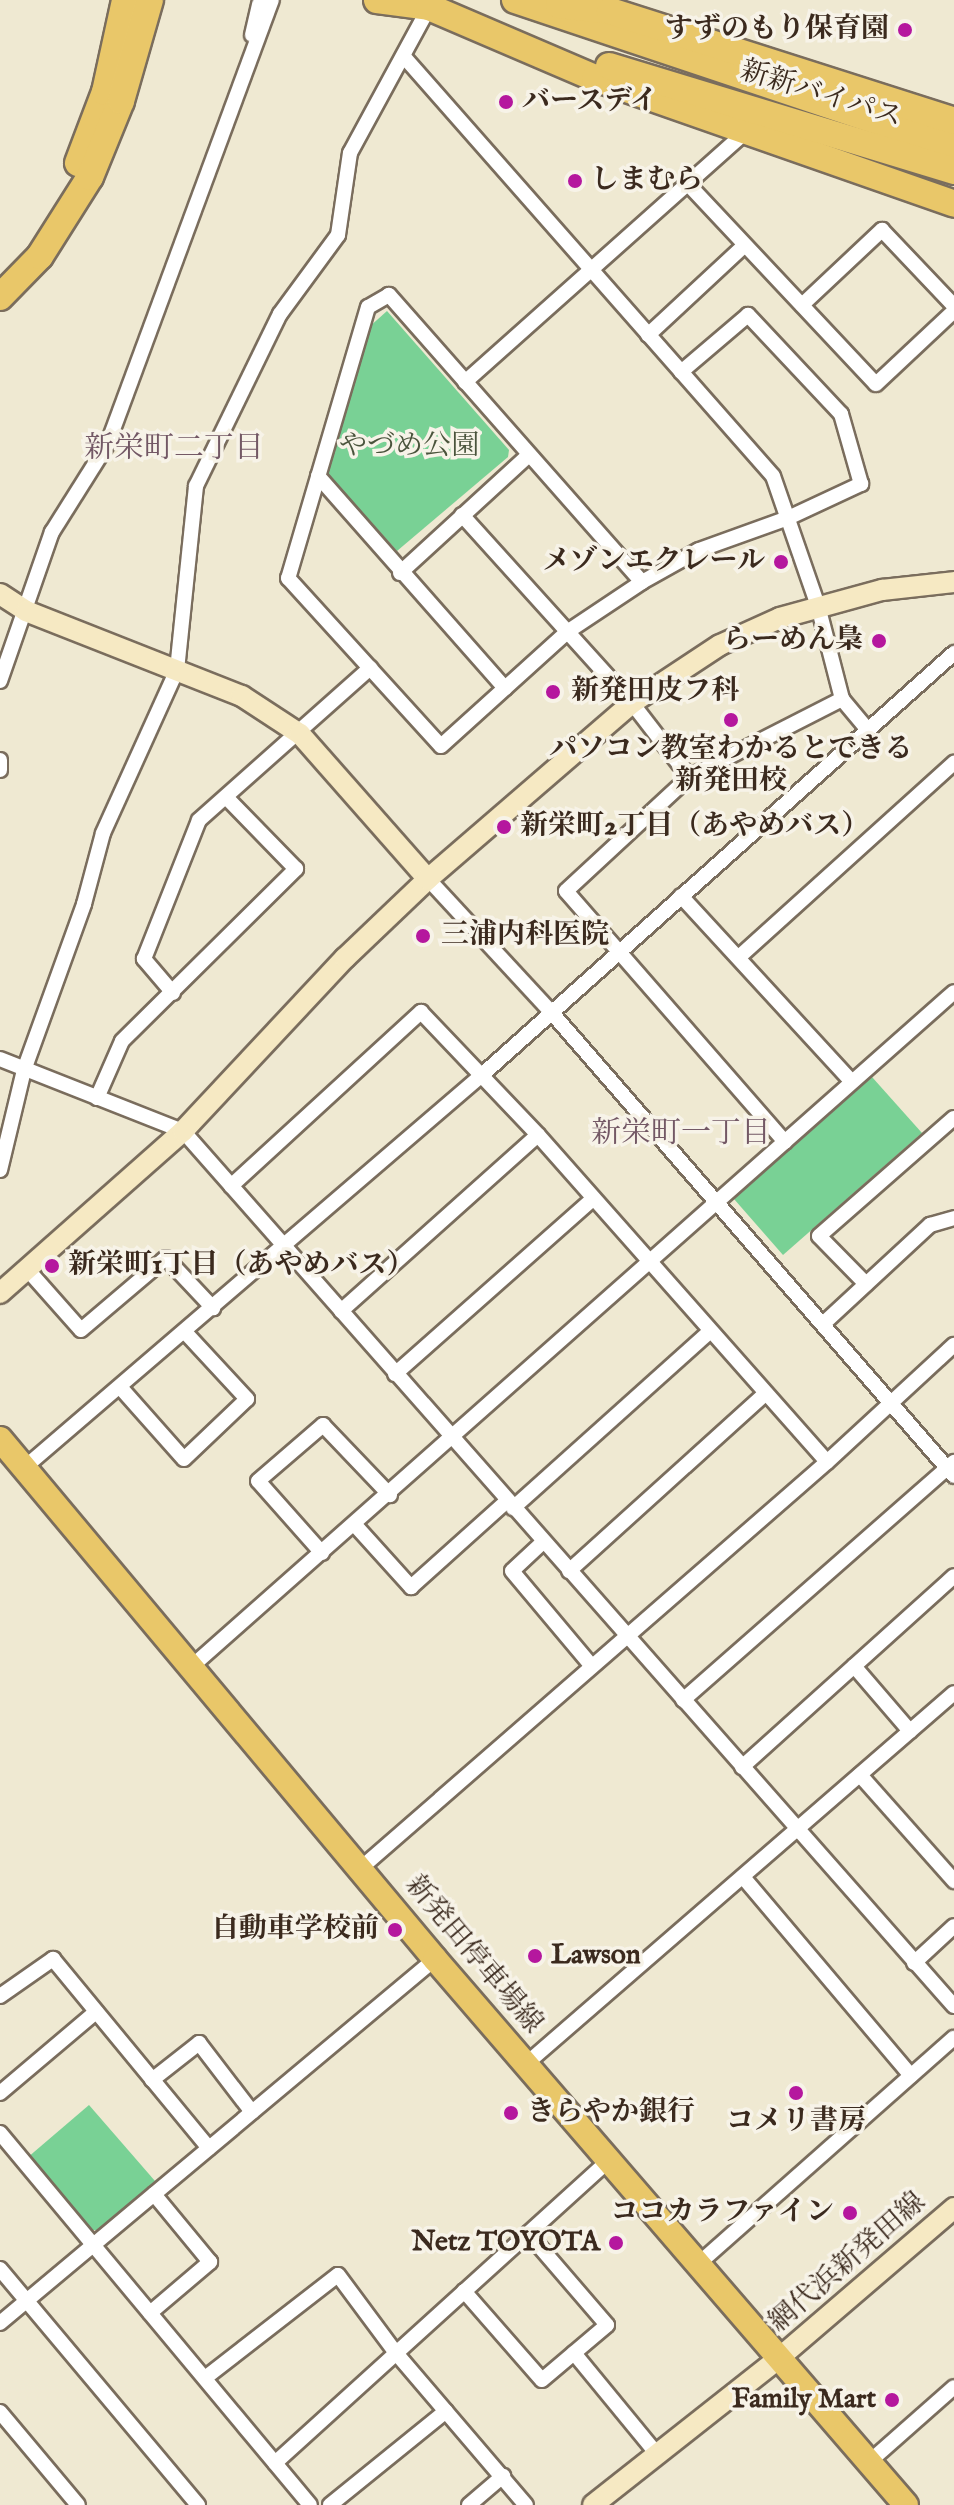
<!DOCTYPE html>
<html>
<head>
<meta charset="utf-8">
<style>
	body { margin:0 }
	#map { position:relative; width:954px; height:2505px; overflow:hidden; background:#efe9d2; font-family:"IM FELL English","Noto Serif JP",serif }
	div>[style] { position:absolute }
	.green>* { inset:0; background:#79d195 }
	.roads { filter:drop-shadow(2px 0 #7a6d5d) drop-shadow(-2px 0 #7a6d5d) drop-shadow(0 2px #7a6d5d) drop-shadow(0 -2px #7a6d5d) }
	.street>* { height:14px; margin:-7px; padding:0 7px; transform-origin:7px; border-radius:7px; background:#fff }
	.secondary>* { height:20px; margin:-10px; padding:0 10px; transform-origin:10px; border-radius:10px; background:#f6e9c3 }
	.primary>* { height:24px; margin:-12px; padding:0 12px; transform-origin:12px; border-radius:12px; background:#e9c769 }
	.highway>* { height:26px; margin:-13px; padding:0 13px; transform-origin:13px; border-radius:13px; background:#e9c769 }
	.dots>* { width:22px; height:22px; translate:-50% -50%; box-sizing:border-box; border:4px solid #f7f3e8; border-radius:50% }
	span { translate:-50% -50%; white-space:nowrap; text-align:center; line-height:1.15; -webkit-text-stroke:7px #f7f3e8; paint-order:stroke }
	.poi-label { font-size:28px; color:#3b2a1e; font-weight:700 }
	.right { translate:-100% -50%; text-align:right }
	.left { translate:0 -50%; text-align:left }
	.street-label { font-size:28px; color:#3b2a1e }
	.park-label { font-size:28px; color:#4a543c }
	.neighbourhood-label { font-size:30px; color:#735865 }
</style>
</head>
<body>
<div id="map">
	<div class="green">
		<i style="clip-path:polygon(387px 311px,509px 450px,508px 457px,397px 551px,326px 472px,368px 328px)"></i>
		<i style="clip-path:polygon(872px 1077px,922px 1133px,783px 1255px,734px 1199px)"></i>
		<i style="clip-path:polygon(89px 2105px,155px 2181px,99px 2230px,87px 2230px,27px 2158px)"></i>
	</div>
	<div class="roads">
		<div class="street">
			<i style="left:252px;top:35px;width:32px;rotate:-77deg"></i>
			<i style="left:406px;top:59px;width:555px;rotate:48.65deg"></i>
			<i style="left:773px;top:476px;width:138px;rotate:70.9deg"></i>
			<i style="left:818px;top:606px;width:96px;rotate:75.5deg"></i>
			<i style="left:842px;top:699px;width:40px;rotate:50deg"></i>
			<i style="left:688px;top:184px;width:274px;rotate:46.8deg"></i>
			<i style="left:876px;top:384px;width:107px;rotate:-43.1deg"></i>
			<i style="left:802px;top:305px;width:110px;rotate:-43.2deg"></i>
			<i style="left:882px;top:230px;width:105px;rotate:46.5deg"></i>
			<i style="left:648px;top:335px;width:132px;rotate:-42.9deg"></i>
			<i style="left:465px;top:382px;width:378px;rotate:-41.7deg"></i>
			<i style="left:318px;top:476px;width:283px;rotate:48.6deg"></i>
			<i style="left:462px;top:515px;width:253px;rotate:47.9deg"></i>
			<i style="left:632px;top:703px;width:93px;rotate:52.4deg"></i>
			<i style="left:400px;top:573px;width:175px;rotate:-42.5deg"></i>
			<i style="left:642px;top:582px;width:383px;rotate:-131.4deg"></i>
			<i style="left:389px;top:295px;width:24px;rotate:150deg"></i>
			<i style="left:368px;top:307px;width:283px;rotate:106.4deg"></i>
			<i style="left:288px;top:578px;width:227px;rotate:47.7deg"></i>
			<i style="left:441px;top:746px;width:170px;rotate:-42.1deg"></i>
			<i style="left:567px;top:632px;width:90px;rotate:-33.7deg"></i>
			<i style="left:642px;top:582px;width:65px;rotate:-29.3deg"></i>
			<i style="left:699px;top:550px;width:95px;rotate:-19.8deg"></i>
			<i style="left:788px;top:518px;width:81px;rotate:-25deg"></i>
			<i style="left:861px;top:484px;width:73px;rotate:-105.9deg"></i>
			<i style="left:841px;top:414px;width:136px;rotate:-133.2deg"></i>
			<i style="left:748px;top:315px;width:88px;rotate:139.6deg"></i>
			<i style="left:0;top:681px;width:158px;rotate:-70.8deg"></i>
			<i style="left:52px;top:532px;width:105px;rotate:-57.8deg"></i>
			<i style="left:108px;top:443px;width:472px;rotate:-69.7deg"></i>
			<i style="left:0;top:760px;width:10px;rotate:90deg"></i>
			<i style="left:428px;top:879px;width:183px;rotate:47.2deg"></i>
			<i style="left:552px;top:1013px;width:613px;rotate:49.03deg"></i>
			<i style="left:681px;top:896px;width:251px;rotate:47.4deg"></i>
			<i style="left:739px;top:957px;width:290px;rotate:-42.1deg"></i>
			<i style="left:173px;top:993px;width:45px;rotate:-130.5deg"></i>
			<i style="left:144px;top:959px;width:149px;rotate:-68.4deg"></i>
			<i style="left:199px;top:820px;width:229px;rotate:-41.6deg"></i>
			<i style="left:0;top:1059px;width:197px;rotate:21.5deg"></i>
			<i style="left:183px;top:1131px;width:1166px;rotate:48.62deg"></i>
			<i style="left:97px;top:1098px;width:62px;rotate:-66.3deg"></i>
			<i style="left:122px;top:1041px;width:245px;rotate:-44.7deg"></i>
			<i style="left:296px;top:869px;width:100px;rotate:-134.2deg"></i>
			<i style="left:785px;top:1142px;width:333px;rotate:-131.1deg"></i>
			<i style="left:566px;top:891px;width:168px;rotate:-42.8deg"></i>
			<i style="left:689px;top:777px;width:172px;rotate:-27deg"></i>
			<i style="left:0;top:1170px;width:103px;rotate:-76.5deg"></i>
			<i style="left:24px;top:1070px;width:177px;rotate:-70.1deg"></i>
			<i style="left:84px;top:904px;width:73px;rotate:-75deg"></i>
			<i style="left:103px;top:833px;width:179px;rotate:-65.6deg"></i>
			<i style="left:177px;top:670px;width:185px;rotate:-84.1deg"></i>
			<i style="left:196px;top:486px;width:191px;rotate:-64deg"></i>
			<i style="left:280px;top:314px;width:98px;rotate:-53.7deg"></i>
			<i style="left:338px;top:235px;width:83px;rotate:-81.7deg"></i>
			<i style="left:350px;top:153px;width:170px;rotate:-61.5deg"></i>
			<i style="left:231px;top:1186px;width:258px;rotate:-42.5deg"></i>
			<i style="left:421px;top:1012px;width:170px;rotate:46.4deg"></i>
			<i style="left:538px;top:1135px;width:436px;rotate:48.5deg"></i>
			<i style="left:27px;top:1269px;width:81px;rotate:48.5deg"></i>
			<i style="left:81px;top:1330px;width:111px;rotate:-40.3deg"></i>
			<i style="left:166px;top:1258px;width:69px;rotate:46.8deg"></i>
			<i style="left:866px;top:1284px;width:67px;rotate:-134.4deg"></i>
			<i style="left:819px;top:1236px;width:179px;rotate:-41.2deg"></i>
			<i style="left:341px;top:1311px;width:264px;rotate:-41.8deg"></i>
			<i style="left:823px;top:1324px;width:146px;rotate:-42.8deg"></i>
			<i style="left:930px;top:1225px;width:25px;rotate:-16deg"></i>
			<i style="left:395px;top:1374px;width:264px;rotate:-41.5deg"></i>
			<i style="left:120px;top:1387px;width:96px;rotate:48.4deg"></i>
			<i style="left:184px;top:1459px;width:87px;rotate:-43.6deg"></i>
			<i style="left:247px;top:1399px;width:91px;rotate:-132.8deg"></i>
			<i style="left:24px;top:1468px;width:605px;rotate:-40.64deg"></i>
			<i style="left:483px;top:1074px;width:632px;rotate:-41.79deg"></i>
			<i style="left:513px;top:1508px;width:263px;rotate:-41.9deg"></i>
			<i style="left:355px;top:1525px;width:84px;rotate:47.9deg"></i>
			<i style="left:411px;top:1587px;width:129px;rotate:-41.9deg"></i>
			<i style="left:543px;top:1542px;width:42px;rotate:136.9deg"></i>
			<i style="left:512px;top:1571px;width:123px;rotate:50deg"></i>
			<i style="left:322px;top:1553px;width:96px;rotate:-131.6deg"></i>
			<i style="left:258px;top:1481px;width:86px;rotate:-40.7deg"></i>
			<i style="left:323px;top:1425px;width:97px;rotate:46.3deg"></i>
			<i style="left:569px;top:1571px;width:264px;rotate:-42.1deg"></i>
			<i style="left:854px;top:1666px;width:86px;rotate:49.3deg"></i>
			<i style="left:190px;top:1668px;width:1020px;rotate:-41.5deg"></i>
			<i style="left:683px;top:1700px;width:361px;rotate:-41.3deg"></i>
			<i style="left:742px;top:1767px;width:285px;rotate:-42deg"></i>
			<i style="left:860px;top:1775px;width:142px;rotate:48.4deg"></i>
			<i style="left:361px;top:1868px;width:618px;rotate:-41.06deg"></i>
			<i style="left:827px;top:1462px;width:173px;rotate:-42.7deg"></i>
			<i style="left:743px;top:1877px;width:260px;rotate:49.8deg"></i>
			<i style="left:914px;top:1963px;width:54px;rotate:-42.8deg"></i>
			<i style="left:0;top:1996px;width:65px;rotate:-34.9deg"></i>
			<i style="left:53px;top:1959px;width:245px;rotate:50.5deg"></i>
			<i style="left:526px;top:2064px;width:566px;rotate:-40.92deg"></i>
			<i style="left:152px;top:2080px;width:60px;rotate:-38.2deg"></i>
			<i style="left:199px;top:2043px;width:87px;rotate:52.5deg"></i>
			<i style="left:0;top:2093px;width:126px;rotate:-40.2deg"></i>
			<i style="left:0;top:2133px;width:484px;rotate:50.2deg"></i>
			<i style="left:697px;top:2265px;width:343px;rotate:-41.5deg"></i>
			<i style="left:0;top:2269px;width:308px;rotate:50deg"></i>
			<i style="left:464px;top:2291px;width:118px;rotate:48.8deg"></i>
			<i style="left:542px;top:2380px;width:85px;rotate:-40.2deg"></i>
			<i style="left:607px;top:2325px;width:121px;rotate:-130.7deg"></i>
			<i style="left:150px;top:2313px;width:79px;rotate:-40.4deg"></i>
			<i style="left:210px;top:2262px;width:88px;rotate:-129.5deg"></i>
			<i style="left:0;top:2323px;width:567px;rotate:-39.92deg"></i>
			<i style="left:574px;top:2353px;width:129px;rotate:50.6deg"></i>
			<i style="left:205px;top:2378px;width:168px;rotate:-37.8deg"></i>
			<i style="left:338px;top:2275px;width:97px;rotate:53.4deg"></i>
			<i style="left:396px;top:2353px;width:200px;rotate:49.5deg"></i>
			<i style="left:0;top:2412px;width:121px;rotate:50deg"></i>
			<i style="left:869px;top:2462px;width:113px;rotate:-41.4deg"></i>
			<i style="left:275px;top:2463px;width:450px;rotate:-42.2deg"></i>
			<i style="left:330px;top:2505px;width:149px;rotate:-39deg"></i>
			<i style="left:469px;top:2505px;width:45px;rotate:-40.5deg"></i>
		</div>
		<div class="secondary">
			<i style="left:0;top:594px;width:31px;rotate:33deg"></i>
			<i style="left:26px;top:611px;width:232px;rotate:21.5deg"></i>
			<i style="left:242px;top:696px;width:69px;rotate:33.2deg"></i>
			<i style="left:300px;top:734px;width:193px;rotate:48.6deg"></i>
			<i style="left:0;top:1293px;width:244px;rotate:-41.5deg"></i>
			<i style="left:183px;top:1131px;width:237px;rotate:-46.9deg"></i>
			<i style="left:345px;top:958px;width:115px;rotate:-43.6deg"></i>
			<i style="left:428px;top:879px;width:269px;rotate:-40.8deg"></i>
			<i style="left:632px;top:703px;width:105px;rotate:-33.4deg"></i>
			<i style="left:720px;top:645px;width:66px;rotate:-24.2deg"></i>
			<i style="left:780px;top:618px;width:106px;rotate:-15.4deg"></i>
			<i style="left:882px;top:590px;width:72px;rotate:-6.3deg"></i>
			<i style="left:593px;top:2505px;width:236px;rotate:-38.3deg"></i>
			<i style="left:778px;top:2359px;width:232px;rotate:-40.6deg"></i>
		</div>
		<div class="primary">
			<i style="left:0;top:1439px;width:678px;rotate:50.09deg"></i>
			<i style="left:435px;top:1959px;width:721px;rotate:49.22deg"></i>
		</div>
		<div class="highway">
			<i style="left:377px;top:0;width:52px;rotate:7.7deg"></i>
			<i style="left:429px;top:7px;width:181px;rotate:23.2deg"></i>
			<i style="left:595px;top:78px;width:380px;rotate:19.3deg"></i>
			<i style="left:515px;top:0;width:463px;rotate:18.5deg"></i>
			<i style="left:559px;top:5px;width:51px;rotate:6.7deg"></i>
			<i style="left:610px;top:11px;width:361px;rotate:17.7deg"></i>
			<i style="left:609px;top:66px;width:361px;rotate:16.9deg"></i>
			<i style="left:78px;top:163px;width:76px;rotate:-69.2deg"></i>
			<i style="left:105px;top:92px;width:94px;rotate:-77.7deg"></i>
			<i style="left:0;top:297px;width:57px;rotate:-45.7deg"></i>
			<i style="left:40px;top:256px;width:93px;rotate:-57.7deg"></i>
			<i style="left:90px;top:177px;width:82px;rotate:-67.8deg"></i>
			<i style="left:121px;top:101px;width:105px;rotate:-74deg"></i>
		</div>
	</div>
	<div class="dots">
		<i style="left:905px;top:30px;background:#b5179e"></i>
		<i style="left:506px;top:102px;background:#b5179e"></i>
		<i style="left:575px;top:181px;background:#b5179e"></i>
		<i style="left:781px;top:562px;background:#b5179e"></i>
		<i style="left:879px;top:641px;background:#b5179e"></i>
		<i style="left:553px;top:692px;background:#b5179e"></i>
		<i style="left:731px;top:720px;background:#b5179e"></i>
		<i style="left:504px;top:827px;background:#b5179e"></i>
		<i style="left:423px;top:936px;background:#b5179e"></i>
		<i style="left:52px;top:1266px;background:#b5179e"></i>
		<i style="left:395px;top:1930px;background:#b5179e"></i>
		<i style="left:535px;top:1956px;background:#b5179e"></i>
		<i style="left:796px;top:2093px;background:#b5179e"></i>
		<i style="left:511px;top:2113px;background:#b5179e"></i>
		<i style="left:850px;top:2213px;background:#b5179e"></i>
		<i style="left:616px;top:2243px;background:#b5179e"></i>
		<i style="left:892px;top:2400px;background:#b5179e"></i>
	</div>
	<div class="poi-label">
		<span class="right" style="left:889px;top:30px">すずのもり保育園</span>
		<span class="left" style="left:522px;top:102px">バースデイ</span>
		<span class="left" style="left:591px;top:181px">しまむら</span>
		<span class="right" style="left:765px;top:562px">メゾンエクレール</span>
		<span class="right" style="left:863px;top:641px">らーめん梟</span>
		<span class="left" style="left:571px;top:692px">新発田皮フ科</span>
		<span style="left:731px;top:766px">パソコン教室わかるとできる<br>新発田校</span>
		<span class="left" style="left:520px;top:827px">新栄町2丁目（あやめバス）</span>
		<span class="left" style="left:441px;top:936px">三浦内科医院</span>
		<span class="left" style="left:68px;top:1266px">新栄町1丁目（あやめバス）</span>
		<span class="right" style="left:379px;top:1930px">自動車学校前</span>
		<span class="left" style="left:551px;top:1956px">Lawson</span>
		<span class="left" style="left:527px;top:2113px">きらやか銀行</span>
		<span style="left:796px;top:2122px">コメリ書房</span>
		<span class="right" style="left:834px;top:2213px">ココカラファイン</span>
		<span class="right" style="left:600px;top:2243px">Netz TOYOTA</span>
		<span class="right" style="left:876px;top:2400px">Family Mart</span>
	</div>
	<div class="street-label">
		<span style="left:821px;top:95px;rotate:17deg">新新バイパス</span>
		<span style="left:473px;top:1955px;rotate:50deg">新発田停車場線</span>
		<span style="left:848px;top:2263px;rotate:-41deg">網代浜新発田線</span>
	</div>
	<div class="park-label">
		<span style="left:409px;top:447px">やづめ公園</span>
	</div>
	<div class="neighbourhood-label">
		<span style="left:174px;top:449px">新栄町二丁目</span>
		<span style="left:681px;top:1134px">新栄町一丁目</span>
	</div>
</div>
</body>
</html>
